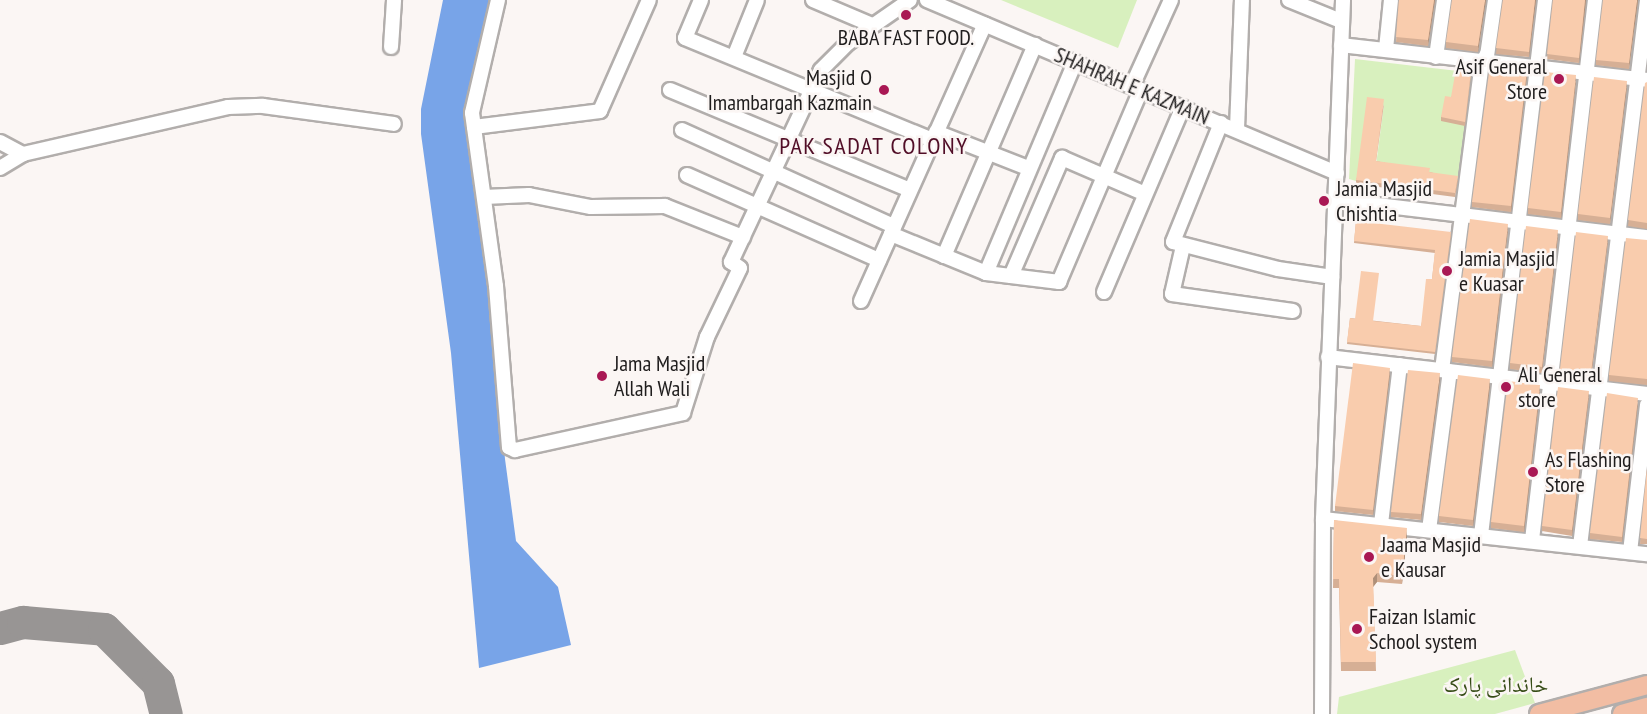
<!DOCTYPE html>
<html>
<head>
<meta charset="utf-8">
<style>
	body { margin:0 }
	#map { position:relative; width:1647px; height:714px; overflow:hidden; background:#fbf6f4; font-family:"PT Sans Narrow","Noto Naskh Arabic",sans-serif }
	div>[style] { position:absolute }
	.green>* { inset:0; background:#d8f0be }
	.water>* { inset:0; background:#78a4e8 }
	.taxiway>* { height:33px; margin:-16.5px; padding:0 16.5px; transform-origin:16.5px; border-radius:16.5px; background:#989594 }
	.roads { filter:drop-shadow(2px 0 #b2aeac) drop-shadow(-2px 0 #b2aeac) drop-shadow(0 2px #b2aeac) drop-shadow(0 -2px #b2aeac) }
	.minor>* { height:14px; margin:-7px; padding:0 7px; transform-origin:7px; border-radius:7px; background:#fff }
	.major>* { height:18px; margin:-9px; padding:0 9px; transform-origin:9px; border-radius:9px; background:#f2bda3 }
	.wall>* { inset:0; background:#d6af95 }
	.shaded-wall>* { inset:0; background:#ae8f79 }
	.building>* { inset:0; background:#f9ccad }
	.dots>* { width:16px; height:16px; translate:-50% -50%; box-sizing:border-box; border:3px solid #fbf6f4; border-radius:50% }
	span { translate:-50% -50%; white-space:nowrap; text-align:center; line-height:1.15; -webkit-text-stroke:5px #fbf6f4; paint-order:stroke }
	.poi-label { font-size:22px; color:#1f1d1d }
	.right { translate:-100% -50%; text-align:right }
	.left { translate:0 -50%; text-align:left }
	.street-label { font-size:22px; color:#1f1d1d }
	.park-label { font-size:22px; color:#364c16 }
	.neighbourhood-label { font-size:24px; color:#510e27; letter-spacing:1.5px }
</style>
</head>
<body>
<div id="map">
	<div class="green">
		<i style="clip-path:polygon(1001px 0,1137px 0,1118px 48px)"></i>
		<i style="clip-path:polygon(1355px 59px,1475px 73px,1462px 181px,1376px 165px,1384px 104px,1356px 181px,1349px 179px)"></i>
		<i style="clip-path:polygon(1515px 650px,1535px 703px,1495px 714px,1337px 714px,1339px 697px)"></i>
	</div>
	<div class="water">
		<i style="clip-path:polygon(443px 0,492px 0,468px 103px,469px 146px,493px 332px,505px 459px,516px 541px,558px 587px,571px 645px,479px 668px,451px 353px,421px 134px,421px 109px)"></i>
	</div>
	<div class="taxiway">
		<i style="left:0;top:628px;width:24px;rotate:-15deg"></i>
		<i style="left:23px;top:622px;width:81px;rotate:4.9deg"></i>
		<i style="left:104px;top:629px;width:76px;rotate:45deg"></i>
		<i style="left:158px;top:683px;width:32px;rotate:76deg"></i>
	</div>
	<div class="roads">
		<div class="minor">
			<i style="left:498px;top:0;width:116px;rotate:103deg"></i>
			<i style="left:472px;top:113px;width:175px;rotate:82.1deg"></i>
			<i style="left:496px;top:286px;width:162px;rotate:85.4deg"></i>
			<i style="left:509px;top:447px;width:7px;rotate:27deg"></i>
			<i style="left:515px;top:450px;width:172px;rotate:-12.4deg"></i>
			<i style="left:683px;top:413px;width:80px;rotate:-72.5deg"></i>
			<i style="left:707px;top:337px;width:76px;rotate:-64.4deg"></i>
			<i style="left:740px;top:268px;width:11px;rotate:-146deg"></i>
			<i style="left:731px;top:262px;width:212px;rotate:-64.9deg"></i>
			<i style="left:821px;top:70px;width:38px;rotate:-45deg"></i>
			<i style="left:848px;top:43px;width:75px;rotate:-34.7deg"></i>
			<i style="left:701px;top:0;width:41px;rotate:112.8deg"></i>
			<i style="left:685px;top:38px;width:267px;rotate:22.4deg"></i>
			<i style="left:813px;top:0;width:64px;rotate:23deg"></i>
			<i style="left:927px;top:0;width:445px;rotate:22.9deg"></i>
			<i style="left:1289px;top:0;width:56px;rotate:22deg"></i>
			<i style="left:1341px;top:45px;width:308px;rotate:6.5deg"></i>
			<i style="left:391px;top:47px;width:47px;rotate:-86.3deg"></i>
			<i style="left:1386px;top:49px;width:49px;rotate:-84.2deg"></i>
			<i style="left:734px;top:57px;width:61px;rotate:-68deg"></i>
			<i style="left:1436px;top:57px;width:58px;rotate:-82deg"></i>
			<i style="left:1486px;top:63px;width:64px;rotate:-81.9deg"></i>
			<i style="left:1132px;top:86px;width:94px;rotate:-65.6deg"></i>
			<i style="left:670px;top:90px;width:260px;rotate:22.6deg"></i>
			<i style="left:1221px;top:123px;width:128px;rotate:112deg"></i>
			<i style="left:1173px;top:242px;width:108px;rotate:14.4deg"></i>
			<i style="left:1278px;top:269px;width:55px;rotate:8.4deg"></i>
			<i style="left:474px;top:127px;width:127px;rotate:-7.2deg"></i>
			<i style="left:600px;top:111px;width:121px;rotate:-66.2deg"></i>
			<i style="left:1237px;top:129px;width:129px;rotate:-87.8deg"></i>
			<i style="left:682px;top:130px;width:233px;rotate:24.4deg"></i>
			<i style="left:936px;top:132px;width:99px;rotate:21.4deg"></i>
			<i style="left:0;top:142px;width:26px;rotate:28deg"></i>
			<i style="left:23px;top:154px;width:210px;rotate:-12.9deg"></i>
			<i style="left:228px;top:107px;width:35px;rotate:-2deg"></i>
			<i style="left:263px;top:106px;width:132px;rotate:7.8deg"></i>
			<i style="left:0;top:168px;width:27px;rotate:-31deg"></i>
			<i style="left:687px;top:175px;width:210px;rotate:23.9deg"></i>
			<i style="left:484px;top:197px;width:45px;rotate:-2.5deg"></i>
			<i style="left:529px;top:195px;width:63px;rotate:11deg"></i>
			<i style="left:591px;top:207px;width:74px;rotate:-0.8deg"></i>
			<i style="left:665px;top:206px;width:84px;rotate:21.7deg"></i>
			<i style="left:1336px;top:200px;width:313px;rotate:6.8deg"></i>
			<i style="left:891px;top:234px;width:103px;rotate:22.3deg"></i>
			<i style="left:986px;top:273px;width:74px;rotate:7deg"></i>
			<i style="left:1059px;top:282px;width:209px;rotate:-66.9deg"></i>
			<i style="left:1183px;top:246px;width:49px;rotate:102.9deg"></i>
			<i style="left:1172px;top:294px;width:122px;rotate:8deg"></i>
			<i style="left:944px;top:256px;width:230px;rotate:-66.7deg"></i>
			<i style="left:986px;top:273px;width:229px;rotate:-67.1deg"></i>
			<i style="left:1011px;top:276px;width:129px;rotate:-66.6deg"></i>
			<i style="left:1062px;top:158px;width:88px;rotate:23.4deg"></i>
			<i style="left:1104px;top:292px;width:201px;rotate:-66.9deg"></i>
			<i style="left:861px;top:301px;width:303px;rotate:-65.9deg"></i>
			<i style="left:1328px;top:357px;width:321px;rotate:6.6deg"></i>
			<i style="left:1442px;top:370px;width:310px;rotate:-82.6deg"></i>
			<i style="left:1482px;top:63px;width:10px;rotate:-61deg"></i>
			<i style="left:1323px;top:519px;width:326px;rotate:6.2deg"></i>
			<i style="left:1381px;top:524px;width:160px;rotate:-83.2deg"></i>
			<i style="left:1429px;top:530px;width:160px;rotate:-82.5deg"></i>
			<i style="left:1481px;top:535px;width:539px;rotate:-83.18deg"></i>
			<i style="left:1532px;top:540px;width:544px;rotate:-83.35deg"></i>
			<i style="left:1580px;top:546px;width:550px;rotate:-83deg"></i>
			<i style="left:1630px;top:552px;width:148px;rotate:-83.4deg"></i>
			<i style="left:1322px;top:714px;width:195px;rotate:-89.7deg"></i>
			<i style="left:1323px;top:519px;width:519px;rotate:-87.79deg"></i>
		</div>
		<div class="major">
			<i style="left:1539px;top:714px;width:112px;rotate:-15deg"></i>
			<i style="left:1622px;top:714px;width:26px;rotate:-16deg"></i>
		</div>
	</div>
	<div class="wall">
		<i style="clip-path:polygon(1399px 0,1435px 0,1428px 46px,1396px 42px)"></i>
		<i style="clip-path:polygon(1486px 0,1478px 52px,1446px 48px,1446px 42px)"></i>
		<i style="clip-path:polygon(1503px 0,1536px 0,1529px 57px,1496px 54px)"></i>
		<i style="clip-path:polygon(1553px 0,1586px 0,1579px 63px,1547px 59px)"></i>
		<i style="clip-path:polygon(1638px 0,1629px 69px,1596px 65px,1596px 60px)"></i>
		<i style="clip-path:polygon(1471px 75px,1465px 126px,1441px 121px,1441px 117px,1451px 97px)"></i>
		<i style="clip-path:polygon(1527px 75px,1511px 212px,1472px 207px,1472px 202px)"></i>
		<i style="clip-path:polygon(1576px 81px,1561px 218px,1528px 214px,1528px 208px)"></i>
		<i style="clip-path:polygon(1647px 82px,1647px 229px,1628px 226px)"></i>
		<i style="clip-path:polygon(1627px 87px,1610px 224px,1578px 220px,1578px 214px)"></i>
		<i style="clip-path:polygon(1384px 104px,1376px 161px,1430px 172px,1458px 180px,1455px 197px,1356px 184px,1356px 180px)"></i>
		<i style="clip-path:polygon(1356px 221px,1451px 235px,1435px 354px,1347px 344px,1350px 318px,1421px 326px,1432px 279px,1435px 253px,1354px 243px)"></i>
		<i style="clip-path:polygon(1508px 230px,1492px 367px,1452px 362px,1452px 357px)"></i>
		<i style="clip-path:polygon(1558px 236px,1542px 373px,1510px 369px,1510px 363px)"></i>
		<i style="clip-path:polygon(1647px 240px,1647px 385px,1609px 381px,1609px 375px)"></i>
		<i style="clip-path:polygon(1608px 241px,1591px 378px,1560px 375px,1560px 369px)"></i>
		<i style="clip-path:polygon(1390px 373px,1373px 515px,1335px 511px,1335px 506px)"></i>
		<i style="clip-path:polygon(1440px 379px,1421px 520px,1391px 517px,1391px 512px)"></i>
		<i style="clip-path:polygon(1490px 385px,1473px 526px,1439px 522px,1439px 516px)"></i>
		<i style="clip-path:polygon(1540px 391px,1524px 532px,1491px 528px,1491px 522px)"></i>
		<i style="clip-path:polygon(1589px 396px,1572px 536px,1542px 531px,1542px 526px)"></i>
		<i style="clip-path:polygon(1638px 403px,1622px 542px,1590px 539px,1590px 533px)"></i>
		<i style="clip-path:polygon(1647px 469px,1647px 544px,1640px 544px)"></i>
		<i style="clip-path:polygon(1334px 520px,1407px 537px,1402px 584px,1377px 582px,1373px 587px,1376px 671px,1341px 671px,1339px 588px,1333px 588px)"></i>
	</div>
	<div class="shaded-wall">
		<i style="clip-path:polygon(1434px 0,1435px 0,1428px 46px,1428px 40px)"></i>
		<i style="clip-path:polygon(1485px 0,1486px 0,1478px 52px,1478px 46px)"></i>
		<i style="clip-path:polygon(1535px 0,1536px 0,1529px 57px,1529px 52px)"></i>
		<i style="clip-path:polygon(1585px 0,1586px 0,1579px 63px,1579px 58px)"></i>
		<i style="clip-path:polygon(1637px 0,1638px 0,1629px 69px,1629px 63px)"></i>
		<i style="clip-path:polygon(1527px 70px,1527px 75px,1511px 212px,1511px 206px)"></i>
		<i style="clip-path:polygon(1576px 75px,1576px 81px,1561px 218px,1561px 212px)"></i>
		<i style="clip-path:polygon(1627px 81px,1627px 87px,1610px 224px,1610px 218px)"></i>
		<i style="clip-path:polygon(1508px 224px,1508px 230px,1492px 367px,1492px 361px)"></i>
		<i style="clip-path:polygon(1558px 230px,1558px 236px,1542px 373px,1542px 367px)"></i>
		<i style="clip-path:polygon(1608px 236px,1608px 241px,1591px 378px,1591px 373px)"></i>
		<i style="clip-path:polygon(1390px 368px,1390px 373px,1373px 515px,1373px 510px)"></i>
		<i style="clip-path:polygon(1440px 373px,1440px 379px,1421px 520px,1421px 514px)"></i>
		<i style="clip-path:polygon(1490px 379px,1490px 385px,1473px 526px,1473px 520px)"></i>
		<i style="clip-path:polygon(1540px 385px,1540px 391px,1524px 532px,1524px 526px)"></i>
		<i style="clip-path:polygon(1589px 391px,1589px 396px,1572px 536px,1572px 530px)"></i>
		<i style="clip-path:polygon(1638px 398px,1638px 403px,1622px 542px,1622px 537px)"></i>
		<i style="clip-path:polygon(1407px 528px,1407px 537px,1402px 584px,1402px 576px)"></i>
		<i style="clip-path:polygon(1377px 573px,1377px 582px,1373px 587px,1373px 578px)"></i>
	</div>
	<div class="building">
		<i style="clip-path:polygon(1399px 0,1434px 0,1428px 40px,1396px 37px)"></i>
		<i style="clip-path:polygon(1452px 0,1485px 0,1478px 46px,1446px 42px)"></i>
		<i style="clip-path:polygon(1503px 0,1535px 0,1529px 52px,1496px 48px)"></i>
		<i style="clip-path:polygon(1553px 0,1585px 0,1579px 58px,1547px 54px)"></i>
		<i style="clip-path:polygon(1603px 0,1637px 0,1629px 63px,1596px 60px)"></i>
		<i style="clip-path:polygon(1490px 65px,1527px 70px,1511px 206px,1472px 202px)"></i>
		<i style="clip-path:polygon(1456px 69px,1471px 71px,1465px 122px,1441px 117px,1445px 96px,1451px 97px)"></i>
		<i style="clip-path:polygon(1545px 72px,1576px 75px,1561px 212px,1528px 208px)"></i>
		<i style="clip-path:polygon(1594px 77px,1627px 81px,1610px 218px,1578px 214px)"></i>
		<i style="clip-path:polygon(1647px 82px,1647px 223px,1628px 220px,1645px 83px)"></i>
		<i style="clip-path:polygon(1367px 97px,1384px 99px,1376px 161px,1430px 168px,1429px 172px,1458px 176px,1455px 193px,1356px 180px)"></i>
		<i style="clip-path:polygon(1470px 219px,1508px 224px,1492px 361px,1452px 357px)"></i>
		<i style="clip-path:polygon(1356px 221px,1451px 232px,1435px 352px,1347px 342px,1350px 318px,1355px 319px,1361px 271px,1379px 273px,1373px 321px,1421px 326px,1426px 279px,1432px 279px,1435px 250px,1354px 241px)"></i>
		<i style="clip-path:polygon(1526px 226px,1558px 230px,1542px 367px,1510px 363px)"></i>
		<i style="clip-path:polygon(1576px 232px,1608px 236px,1591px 373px,1560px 369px)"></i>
		<i style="clip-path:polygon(1626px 238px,1647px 240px,1647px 379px,1609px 375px)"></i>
		<i style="clip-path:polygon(1353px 363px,1390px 368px,1373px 510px,1335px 506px)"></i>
		<i style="clip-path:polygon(1408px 370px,1440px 373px,1421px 514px,1391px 512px)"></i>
		<i style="clip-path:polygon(1458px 375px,1490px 379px,1473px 520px,1439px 516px)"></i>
		<i style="clip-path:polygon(1508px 381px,1540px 385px,1524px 526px,1491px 522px)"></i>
		<i style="clip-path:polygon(1558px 387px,1589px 391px,1572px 530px,1542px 526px)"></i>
		<i style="clip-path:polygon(1607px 393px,1638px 398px,1622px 537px,1590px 533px)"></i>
		<i style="clip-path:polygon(1647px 469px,1647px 539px,1640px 538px)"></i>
		<i style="clip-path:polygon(1334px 520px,1407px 528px,1402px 576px,1377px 573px,1373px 578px,1376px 662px,1341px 662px,1339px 579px,1333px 579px)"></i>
	</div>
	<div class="dots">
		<i style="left:906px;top:15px;background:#a91854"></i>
		<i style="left:1559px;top:79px;background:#a91854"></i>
		<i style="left:884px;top:90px;background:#a91854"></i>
		<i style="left:1324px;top:201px;background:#a91854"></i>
		<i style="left:1447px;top:271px;background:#a91854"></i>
		<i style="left:602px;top:376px;background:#a91854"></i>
		<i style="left:1506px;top:387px;background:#a91854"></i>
		<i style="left:1533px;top:472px;background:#a91854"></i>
		<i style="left:1369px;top:557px;background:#a91854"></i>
		<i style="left:1357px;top:629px;background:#a91854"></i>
	</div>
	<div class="poi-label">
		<span style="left:906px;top:38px">BABA FAST FOOD.</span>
		<span class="right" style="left:1547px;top:79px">Asif General<br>Store</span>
		<span class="right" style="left:872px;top:90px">Masjid O<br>Imambargah Kazmain</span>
		<span class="left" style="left:1336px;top:201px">Jamia Masjid<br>Chishtia</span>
		<span class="left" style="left:1459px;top:271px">Jamia Masjid<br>e Kuasar</span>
		<span class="left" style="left:614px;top:376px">Jama Masjid<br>Allah Wali</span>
		<span class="left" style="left:1518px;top:387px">Ali General<br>store</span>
		<span class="left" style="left:1545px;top:472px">As Flashing<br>Store</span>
		<span class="left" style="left:1381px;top:557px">Jaama Masjid<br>e Kausar</span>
		<span class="left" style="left:1369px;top:629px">Faizan Islamic<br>School system</span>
	</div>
	<div class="street-label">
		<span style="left:1132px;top:86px;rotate:23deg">SHAHRAH E KAZMAIN</span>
	</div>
	<div class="park-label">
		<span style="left:1496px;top:685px">خاندانی پارک</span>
	</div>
	<div class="neighbourhood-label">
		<span style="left:874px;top:146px">PAK SADAT COLONY</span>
	</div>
</div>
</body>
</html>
